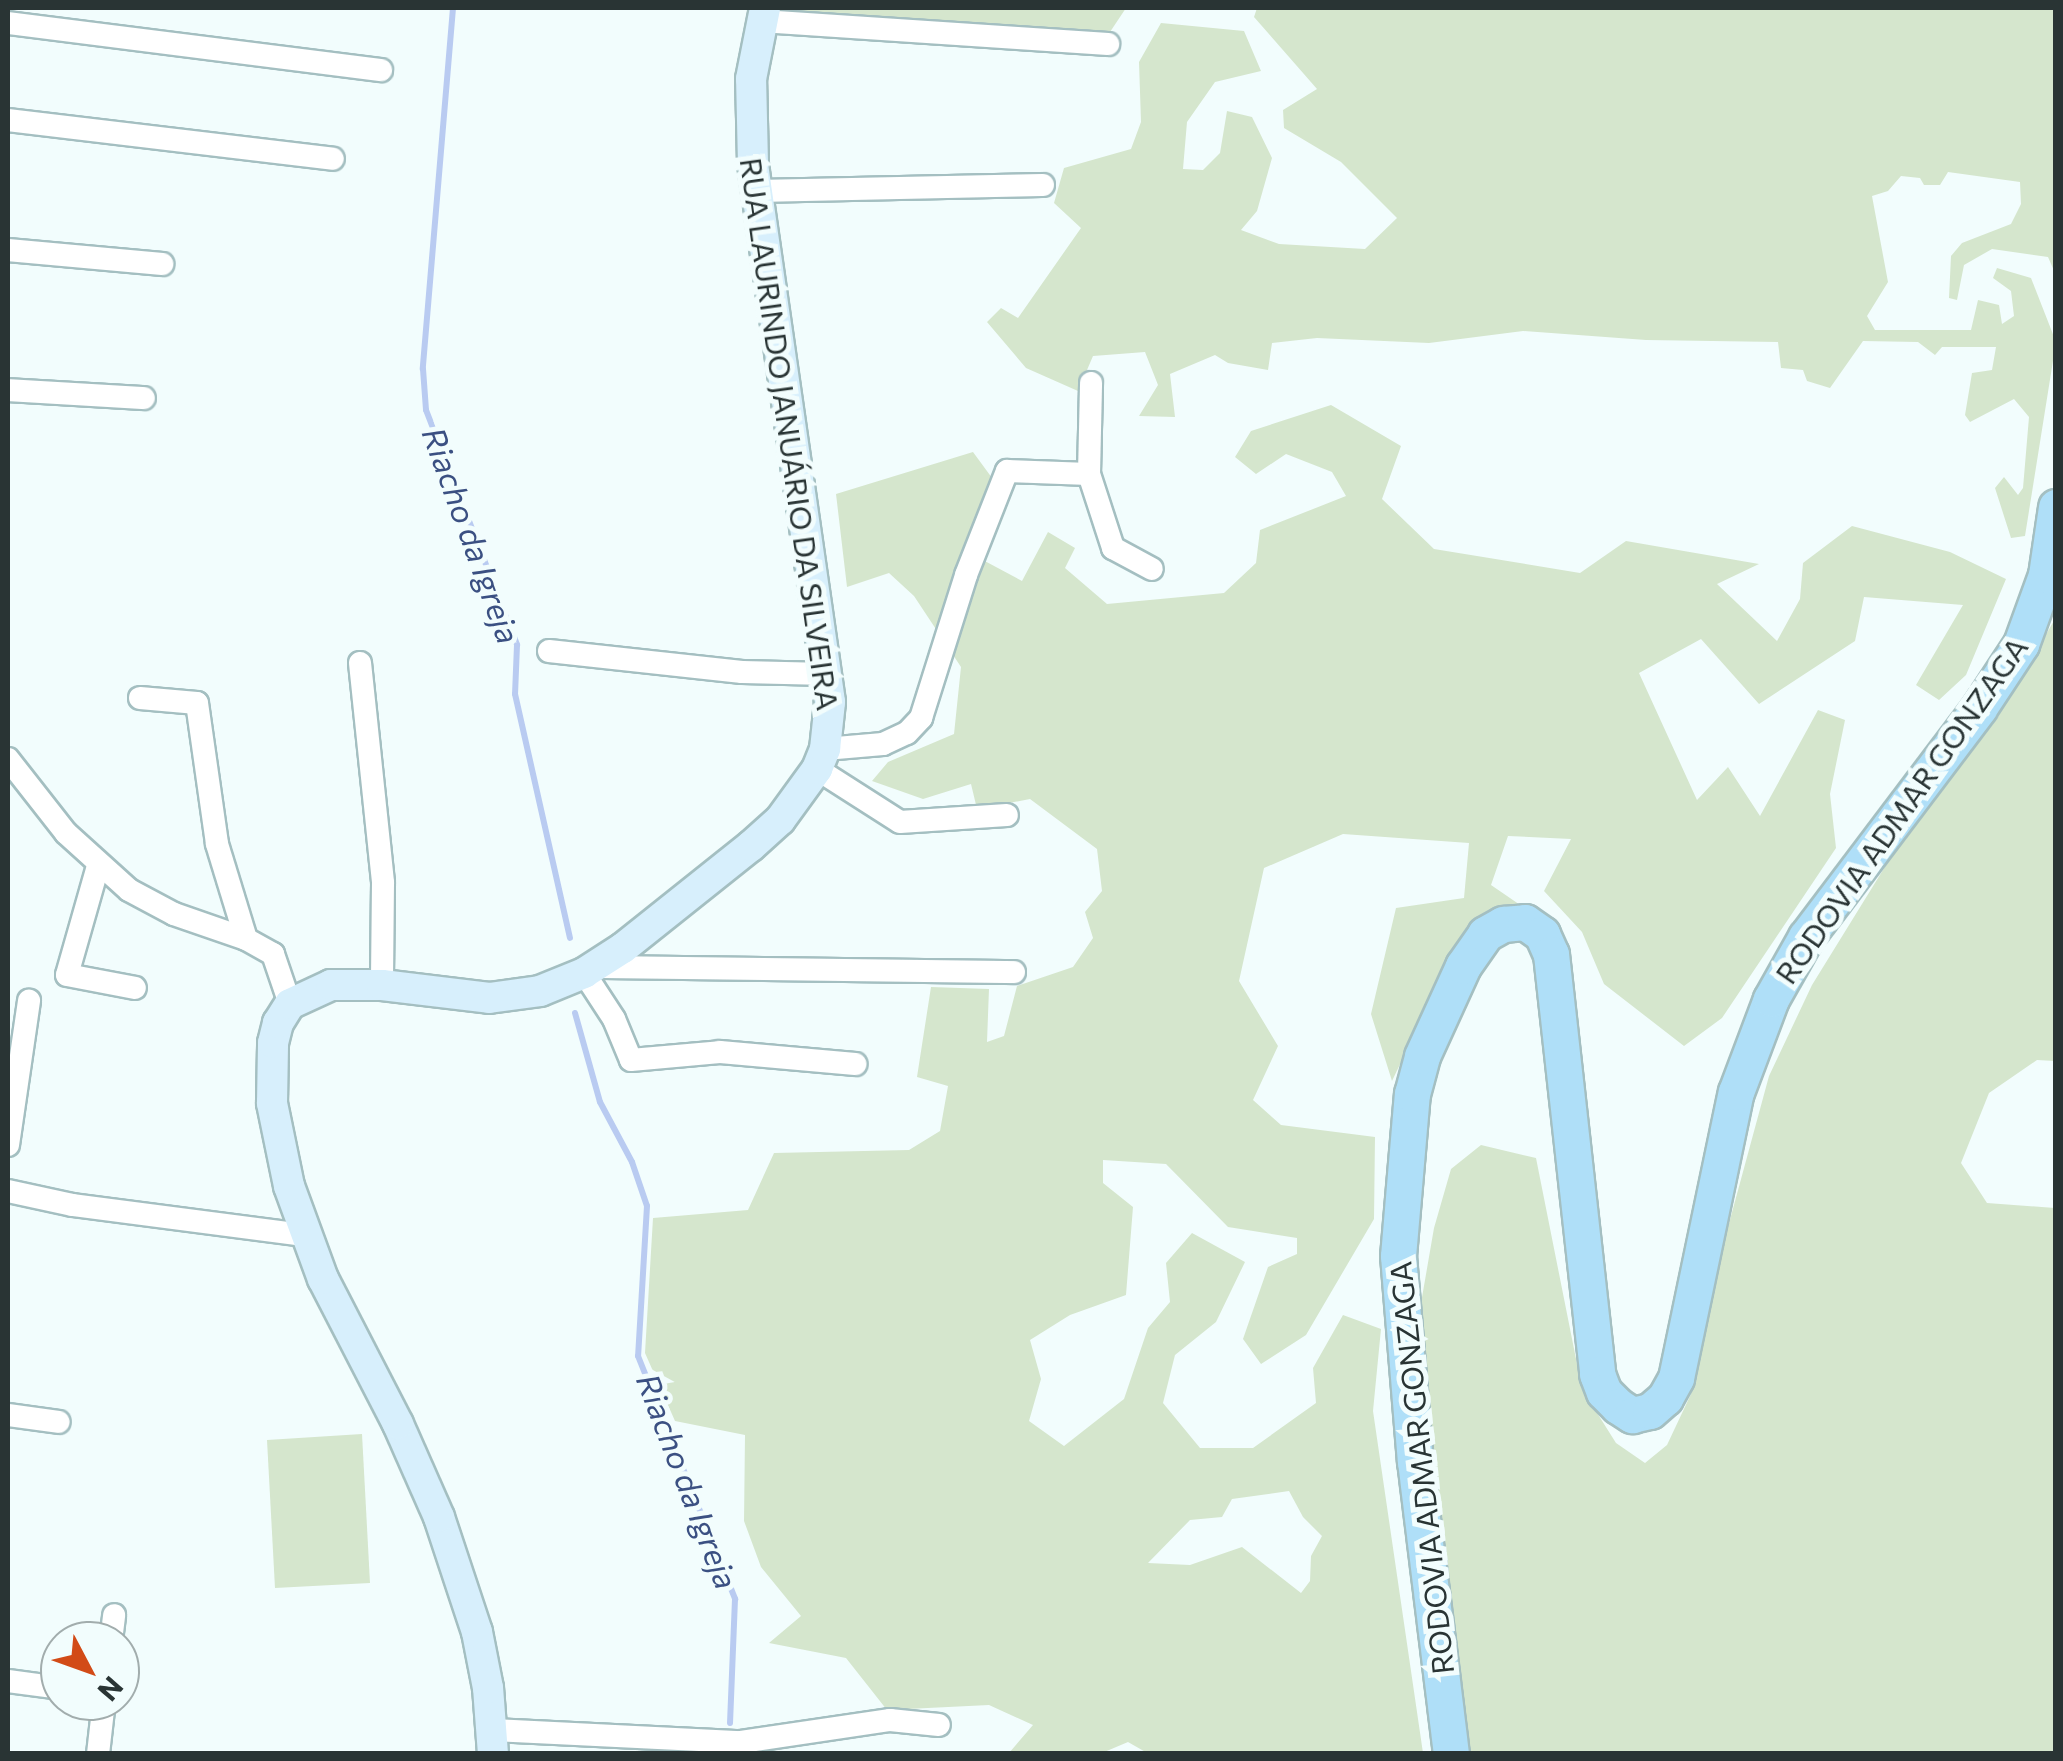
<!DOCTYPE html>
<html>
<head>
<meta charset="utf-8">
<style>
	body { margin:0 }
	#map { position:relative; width:2063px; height:1761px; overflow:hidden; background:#f2fdfd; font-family:Commissioner,sans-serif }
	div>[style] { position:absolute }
	.green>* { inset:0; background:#d5e6cd }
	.stream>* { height:6px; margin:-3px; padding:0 3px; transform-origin:3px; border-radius:3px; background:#b9cbf1 }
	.roads { filter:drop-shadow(2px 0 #a4bfc1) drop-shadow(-2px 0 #a4bfc1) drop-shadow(0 2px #a4bfc1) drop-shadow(0 -2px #a4bfc1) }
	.minor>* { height:22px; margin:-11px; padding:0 11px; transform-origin:11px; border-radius:11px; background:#fff }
	.secondary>* { height:30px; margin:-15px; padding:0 15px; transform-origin:15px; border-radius:15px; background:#d7effc }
	.primary>* { height:35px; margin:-17.5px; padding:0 17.5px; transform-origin:17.5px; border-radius:17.5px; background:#afdff8 }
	span { translate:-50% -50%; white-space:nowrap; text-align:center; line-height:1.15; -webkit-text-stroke:10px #f2fdfd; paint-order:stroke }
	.street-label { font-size:30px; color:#293434 }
	.water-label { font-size:32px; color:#3b5082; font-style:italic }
	.frame { position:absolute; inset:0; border:10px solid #293434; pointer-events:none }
	.north { position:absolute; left:40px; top:1621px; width:100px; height:100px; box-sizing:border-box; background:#f2fdfd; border:2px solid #a2adad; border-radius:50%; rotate:131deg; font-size:28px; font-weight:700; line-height:40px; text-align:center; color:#293434 }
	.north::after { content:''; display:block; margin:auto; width:35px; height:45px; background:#d24b17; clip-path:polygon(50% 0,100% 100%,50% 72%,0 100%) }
</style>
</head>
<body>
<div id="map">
	<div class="green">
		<i style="clip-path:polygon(793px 8px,1126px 8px,1110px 32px,791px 14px)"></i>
		<i style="clip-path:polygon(1257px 8px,2055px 8px,2055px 273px,2048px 257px,1992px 249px,1964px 265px,1957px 300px,1949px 298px,1951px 256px,1962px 243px,2011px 224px,2021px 204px,2020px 182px,1948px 172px,1940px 185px,1924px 185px,1920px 178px,1901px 176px,1888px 191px,1872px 196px,1888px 282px,1867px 316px,1875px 330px,1971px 330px,1978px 300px,1999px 305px,2002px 324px,2014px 316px,2011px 291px,1993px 278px,1997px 268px,2031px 278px,2056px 342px,2025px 536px,2011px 538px,1995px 488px,2004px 477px,2018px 495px,2023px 488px,2029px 417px,2014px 399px,1970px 422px,1965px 415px,1972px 373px,1992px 370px,1996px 347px,1942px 347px,1935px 355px,1918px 342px,1863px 341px,1830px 388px,1807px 381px,1803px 370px,1781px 368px,1778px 342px,1646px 340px,1523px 331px,1429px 343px,1317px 338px,1272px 343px,1268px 370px,1228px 363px,1215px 355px,1170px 374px,1175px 417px,1139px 416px,1158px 385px,1145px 352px,1093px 356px,1078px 391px,1026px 368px,987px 322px,1001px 308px,1018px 318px,1081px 228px,1054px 203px,1064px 168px,1131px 149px,1141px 122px,1139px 62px,1161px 23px,1244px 31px,1261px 71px,1215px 82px,1187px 122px,1183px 169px,1203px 170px,1220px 153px,1227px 111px,1252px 117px,1272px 158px,1257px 211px,1241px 230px,1279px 244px,1365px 249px,1397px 218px,1341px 162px,1284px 128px,1283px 110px,1317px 89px,1254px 17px)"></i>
		<i style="clip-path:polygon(evenodd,1331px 405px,1401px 446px,1382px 499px,1434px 549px,1580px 573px,1626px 541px,1759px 564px,1717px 584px,1777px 641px,1800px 599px,1803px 563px,1852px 526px,1950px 552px,2006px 579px,1966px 675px,1939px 700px,1916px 685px,1963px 605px,1864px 597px,1855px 641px,1759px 704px,1701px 639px,1639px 673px,1697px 800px,1728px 767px,1760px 816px,1818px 710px,1845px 720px,1830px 794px,1836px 848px,1722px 1018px,1684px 1046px,1604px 984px,1582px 932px,1544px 891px,1571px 839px,1508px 836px,1491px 885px,1526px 909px,1485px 912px,1458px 943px,1392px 1081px,1371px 1014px,1396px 908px,1464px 898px,1469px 843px,1343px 834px,1264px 868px,1239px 981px,1278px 1046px,1253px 1100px,1281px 1125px,1375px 1137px,1374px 1219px,1306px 1335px,1261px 1364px,1243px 1339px,1268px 1267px,1297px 1254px,1297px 1238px,1228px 1227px,1166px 1164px,1103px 1160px,1103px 1183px,1133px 1207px,1126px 1295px,1070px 1315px,1030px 1340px,1041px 1379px,1029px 1421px,1064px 1446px,1124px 1399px,1148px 1328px,1170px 1302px,1166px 1263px,1192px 1233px,1245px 1262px,1216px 1322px,1175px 1355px,1163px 1403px,1200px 1448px,1253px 1448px,1316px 1403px,1313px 1368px,1343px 1315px,1381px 1329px,1373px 1411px,1423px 1753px,1149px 1754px,1128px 1742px,1102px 1753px,1009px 1753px,1033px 1725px,989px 1705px,887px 1710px,846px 1658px,769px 1643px,801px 1616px,761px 1567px,744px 1521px,745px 1435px,675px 1421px,645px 1353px,653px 1218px,748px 1210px,774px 1153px,909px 1150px,940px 1131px,948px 1086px,917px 1077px,931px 987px,989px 989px,987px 1042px,1004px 1036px,1017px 986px,1073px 967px,1093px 938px,1085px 912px,1102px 891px,1097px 849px,1030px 799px,977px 809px,971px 784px,923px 799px,872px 781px,888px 762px,954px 734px,961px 667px,914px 596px,889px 573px,847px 587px,836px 494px,973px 452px,1006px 497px,981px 559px,1022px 581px,1048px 532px,1075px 548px,1065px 568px,1107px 604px,1224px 593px,1256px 563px,1260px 530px,1346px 496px,1332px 472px,1286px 454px,1256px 474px,1235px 457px,1251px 431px,1331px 405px,1289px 1491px,1303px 1517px,1322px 1536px,1311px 1556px,1310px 1581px,1301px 1593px,1242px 1547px,1190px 1565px,1148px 1563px,1190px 1520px,1222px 1517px,1232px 1499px,1289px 1491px)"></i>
		<i style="clip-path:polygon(2055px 619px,2055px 1061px,2037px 1060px,1989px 1093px,1961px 1163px,1987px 1203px,2055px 1208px,2055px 1753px,1455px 1753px,1418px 1400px,1420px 1309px,1434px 1228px,1451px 1169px,1481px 1145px,1536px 1158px,1582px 1389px,1616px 1443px,1645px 1463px,1667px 1445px,1691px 1394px,1712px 1286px,1769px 1076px,1812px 985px,1904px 836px,1996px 720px)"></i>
		<i style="clip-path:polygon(362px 1434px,370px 1583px,275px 1588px,267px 1440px)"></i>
	</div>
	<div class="stream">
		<i style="left:453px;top:8px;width:362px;rotate:94.8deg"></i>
		<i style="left:423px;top:369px;width:41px;rotate:85.8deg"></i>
		<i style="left:426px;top:410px;width:252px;rotate:68.8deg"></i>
		<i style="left:517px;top:645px;width:49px;rotate:92.3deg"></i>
		<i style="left:515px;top:694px;width:250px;rotate:77.3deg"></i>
		<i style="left:575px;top:1013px;width:92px;rotate:74.3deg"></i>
		<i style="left:600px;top:1102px;width:68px;rotate:61.9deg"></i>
		<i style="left:632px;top:1162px;width:46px;rotate:71.2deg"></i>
		<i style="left:647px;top:1206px;width:150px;rotate:93.4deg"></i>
		<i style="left:638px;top:1356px;width:262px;rotate:68.2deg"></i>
		<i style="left:735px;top:1599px;width:124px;rotate:92.3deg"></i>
	</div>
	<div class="roads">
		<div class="minor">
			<i style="left:761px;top:21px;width:348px;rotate:3.8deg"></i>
			<i style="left:8px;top:23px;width:376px;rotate:7.2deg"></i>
			<i style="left:8px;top:120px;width:327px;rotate:6.8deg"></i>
			<i style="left:756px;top:191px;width:287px;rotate:-1.2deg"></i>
			<i style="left:8px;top:250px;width:155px;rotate:5.2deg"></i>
			<i style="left:8px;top:390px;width:136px;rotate:3.4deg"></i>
			<i style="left:1089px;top:474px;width:91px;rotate:-88.7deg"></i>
			<i style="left:549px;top:651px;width:194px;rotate:6.2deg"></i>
			<i style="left:742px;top:672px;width:85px;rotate:1.3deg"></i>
			<i style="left:360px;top:663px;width:221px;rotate:84deg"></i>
			<i style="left:383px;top:883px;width:102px;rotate:90.6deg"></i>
			<i style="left:140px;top:698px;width:57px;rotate:5deg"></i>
			<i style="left:197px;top:703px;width:142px;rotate:81.9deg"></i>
			<i style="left:217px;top:844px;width:99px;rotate:73deg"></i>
			<i style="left:825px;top:749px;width:58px;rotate:-4.9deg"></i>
			<i style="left:883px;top:744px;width:26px;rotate:-25deg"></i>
			<i style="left:907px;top:733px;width:21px;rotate:-47deg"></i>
			<i style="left:921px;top:718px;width:150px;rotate:-72.5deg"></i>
			<i style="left:966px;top:575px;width:112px;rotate:-68.5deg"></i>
			<i style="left:1007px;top:471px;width:82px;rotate:2.1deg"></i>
			<i style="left:1089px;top:474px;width:78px;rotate:72deg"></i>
			<i style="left:1113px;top:548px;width:44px;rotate:28.3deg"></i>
			<i style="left:8px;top:759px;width:94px;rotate:51.9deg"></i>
			<i style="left:66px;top:833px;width:85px;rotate:42.1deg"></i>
			<i style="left:129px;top:890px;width:51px;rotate:28.1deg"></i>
			<i style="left:174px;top:914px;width:76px;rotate:19.1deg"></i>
			<i style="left:246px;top:939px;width:31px;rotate:29deg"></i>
			<i style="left:273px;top:954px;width:53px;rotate:71.2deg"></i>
			<i style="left:817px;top:769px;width:98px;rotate:32.6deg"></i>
			<i style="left:900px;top:822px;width:107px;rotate:-3.7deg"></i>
			<i style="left:98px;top:866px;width:113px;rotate:105.9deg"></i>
			<i style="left:67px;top:975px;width:69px;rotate:10.8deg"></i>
			<i style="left:594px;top:967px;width:420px;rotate:0.7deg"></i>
			<i style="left:584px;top:973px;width:55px;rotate:56.9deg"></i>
			<i style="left:614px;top:1019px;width:44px;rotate:67.5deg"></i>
			<i style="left:631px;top:1060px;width:89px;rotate:-5.1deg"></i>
			<i style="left:720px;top:1052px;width:136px;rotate:5.1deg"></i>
			<i style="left:8px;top:1145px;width:146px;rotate:-81.7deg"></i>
			<i style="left:8px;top:1191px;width:66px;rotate:12.2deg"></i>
			<i style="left:73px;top:1205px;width:234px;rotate:7.4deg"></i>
			<i style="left:8px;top:1415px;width:51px;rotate:7.8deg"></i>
			<i style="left:111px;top:1641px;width:26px;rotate:-83deg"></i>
			<i style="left:8px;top:1681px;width:52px;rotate:7.7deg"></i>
			<i style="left:493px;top:1730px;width:248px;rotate:2.8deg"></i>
			<i style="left:741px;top:1742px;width:151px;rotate:-8.4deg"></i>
			<i style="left:890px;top:1720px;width:49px;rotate:5.8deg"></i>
			<i style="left:98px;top:1754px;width:53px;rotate:-83.5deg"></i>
		</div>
		<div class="secondary">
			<i style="left:493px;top:1754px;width:66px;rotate:-94.3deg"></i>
			<i style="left:488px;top:1688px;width:57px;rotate:-101.1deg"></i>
			<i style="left:477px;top:1632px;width:121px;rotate:-108.3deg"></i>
			<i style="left:439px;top:1517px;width:102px;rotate:-113.8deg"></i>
			<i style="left:398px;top:1424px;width:163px;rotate:-117.3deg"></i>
			<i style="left:323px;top:1279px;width:99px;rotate:-110.1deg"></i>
			<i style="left:289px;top:1186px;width:85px;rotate:-101.6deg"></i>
			<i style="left:272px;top:1103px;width:60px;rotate:-89deg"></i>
			<i style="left:273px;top:1043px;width:21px;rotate:-76deg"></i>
			<i style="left:278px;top:1023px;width:22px;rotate:-58deg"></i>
			<i style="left:290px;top:1004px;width:45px;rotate:-24.9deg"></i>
			<i style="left:331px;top:985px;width:51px"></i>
			<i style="left:382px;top:985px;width:108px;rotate:6.9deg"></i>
			<i style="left:489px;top:998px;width:51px;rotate:-7.8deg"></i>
			<i style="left:540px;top:991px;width:48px;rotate:-22.2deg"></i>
			<i style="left:584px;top:973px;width:46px;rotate:-32.7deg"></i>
			<i style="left:623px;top:948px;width:164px;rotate:-38.6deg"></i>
			<i style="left:751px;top:846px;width:39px;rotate:-42deg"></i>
			<i style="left:780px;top:820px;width:63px;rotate:-54deg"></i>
			<i style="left:817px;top:769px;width:22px;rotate:-68deg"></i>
			<i style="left:825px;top:749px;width:47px;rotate:-83.9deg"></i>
			<i style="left:830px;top:702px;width:543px;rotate:-98.15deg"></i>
			<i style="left:753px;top:164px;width:85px;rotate:-91.3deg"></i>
			<i style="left:751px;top:79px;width:72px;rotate:-78.8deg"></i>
		</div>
		<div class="primary">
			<i style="left:1451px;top:1754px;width:294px;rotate:-97deg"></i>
			<i style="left:1415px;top:1462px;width:207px;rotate:-94.7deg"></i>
			<i style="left:1398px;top:1256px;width:163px;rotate:-85.1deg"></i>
			<i style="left:1412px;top:1094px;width:39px;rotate:-75deg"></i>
			<i style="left:1422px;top:1056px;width:99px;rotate:-65.5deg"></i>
			<i style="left:1463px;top:966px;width:39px;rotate:-55deg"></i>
			<i style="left:1485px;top:934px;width:21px;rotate:-29deg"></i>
			<i style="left:1503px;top:924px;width:22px;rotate:-5deg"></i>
			<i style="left:1525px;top:922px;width:21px;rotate:35deg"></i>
			<i style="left:1542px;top:934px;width:22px;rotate:66deg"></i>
			<i style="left:1551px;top:954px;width:423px;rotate:83.7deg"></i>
			<i style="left:1597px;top:1374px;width:19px;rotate:69deg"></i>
			<i style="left:1604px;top:1392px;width:20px;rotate:45deg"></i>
			<i style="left:1618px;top:1406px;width:17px;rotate:33deg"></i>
			<i style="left:1632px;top:1415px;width:18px;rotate:-13deg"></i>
			<i style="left:1650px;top:1411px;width:20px;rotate:-41deg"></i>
			<i style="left:1665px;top:1398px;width:23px;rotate:-61deg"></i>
			<i style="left:1676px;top:1378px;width:292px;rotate:-78.2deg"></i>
			<i style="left:1736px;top:1092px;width:99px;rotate:-69.4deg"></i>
			<i style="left:1771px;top:999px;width:71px;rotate:-60.6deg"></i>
			<i style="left:1806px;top:937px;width:287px;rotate:-52.9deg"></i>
			<i style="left:1979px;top:708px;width:77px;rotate:-56.7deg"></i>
			<i style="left:2021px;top:644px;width:73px;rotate:-70.1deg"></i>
			<i style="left:2046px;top:575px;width:69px;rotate:-81.6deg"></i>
		</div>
	</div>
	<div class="street-label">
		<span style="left:790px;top:434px;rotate:82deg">RUA LAURINDO JANUÁRIO DA SILVEIRA</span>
		<span style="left:1901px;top:810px;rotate:-55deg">RODOVIA ADMAR GONZAGA</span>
		<span style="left:1421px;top:1468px;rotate:-96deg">RODOVIA ADMAR GONZAGA</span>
	</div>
	<div class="water-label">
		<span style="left:472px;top:535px;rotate:70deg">Riacho da Igreja</span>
		<span style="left:688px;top:1481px;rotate:69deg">Riacho da Igreja</span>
	</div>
	<div class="frame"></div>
	<div class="north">N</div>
</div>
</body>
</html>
